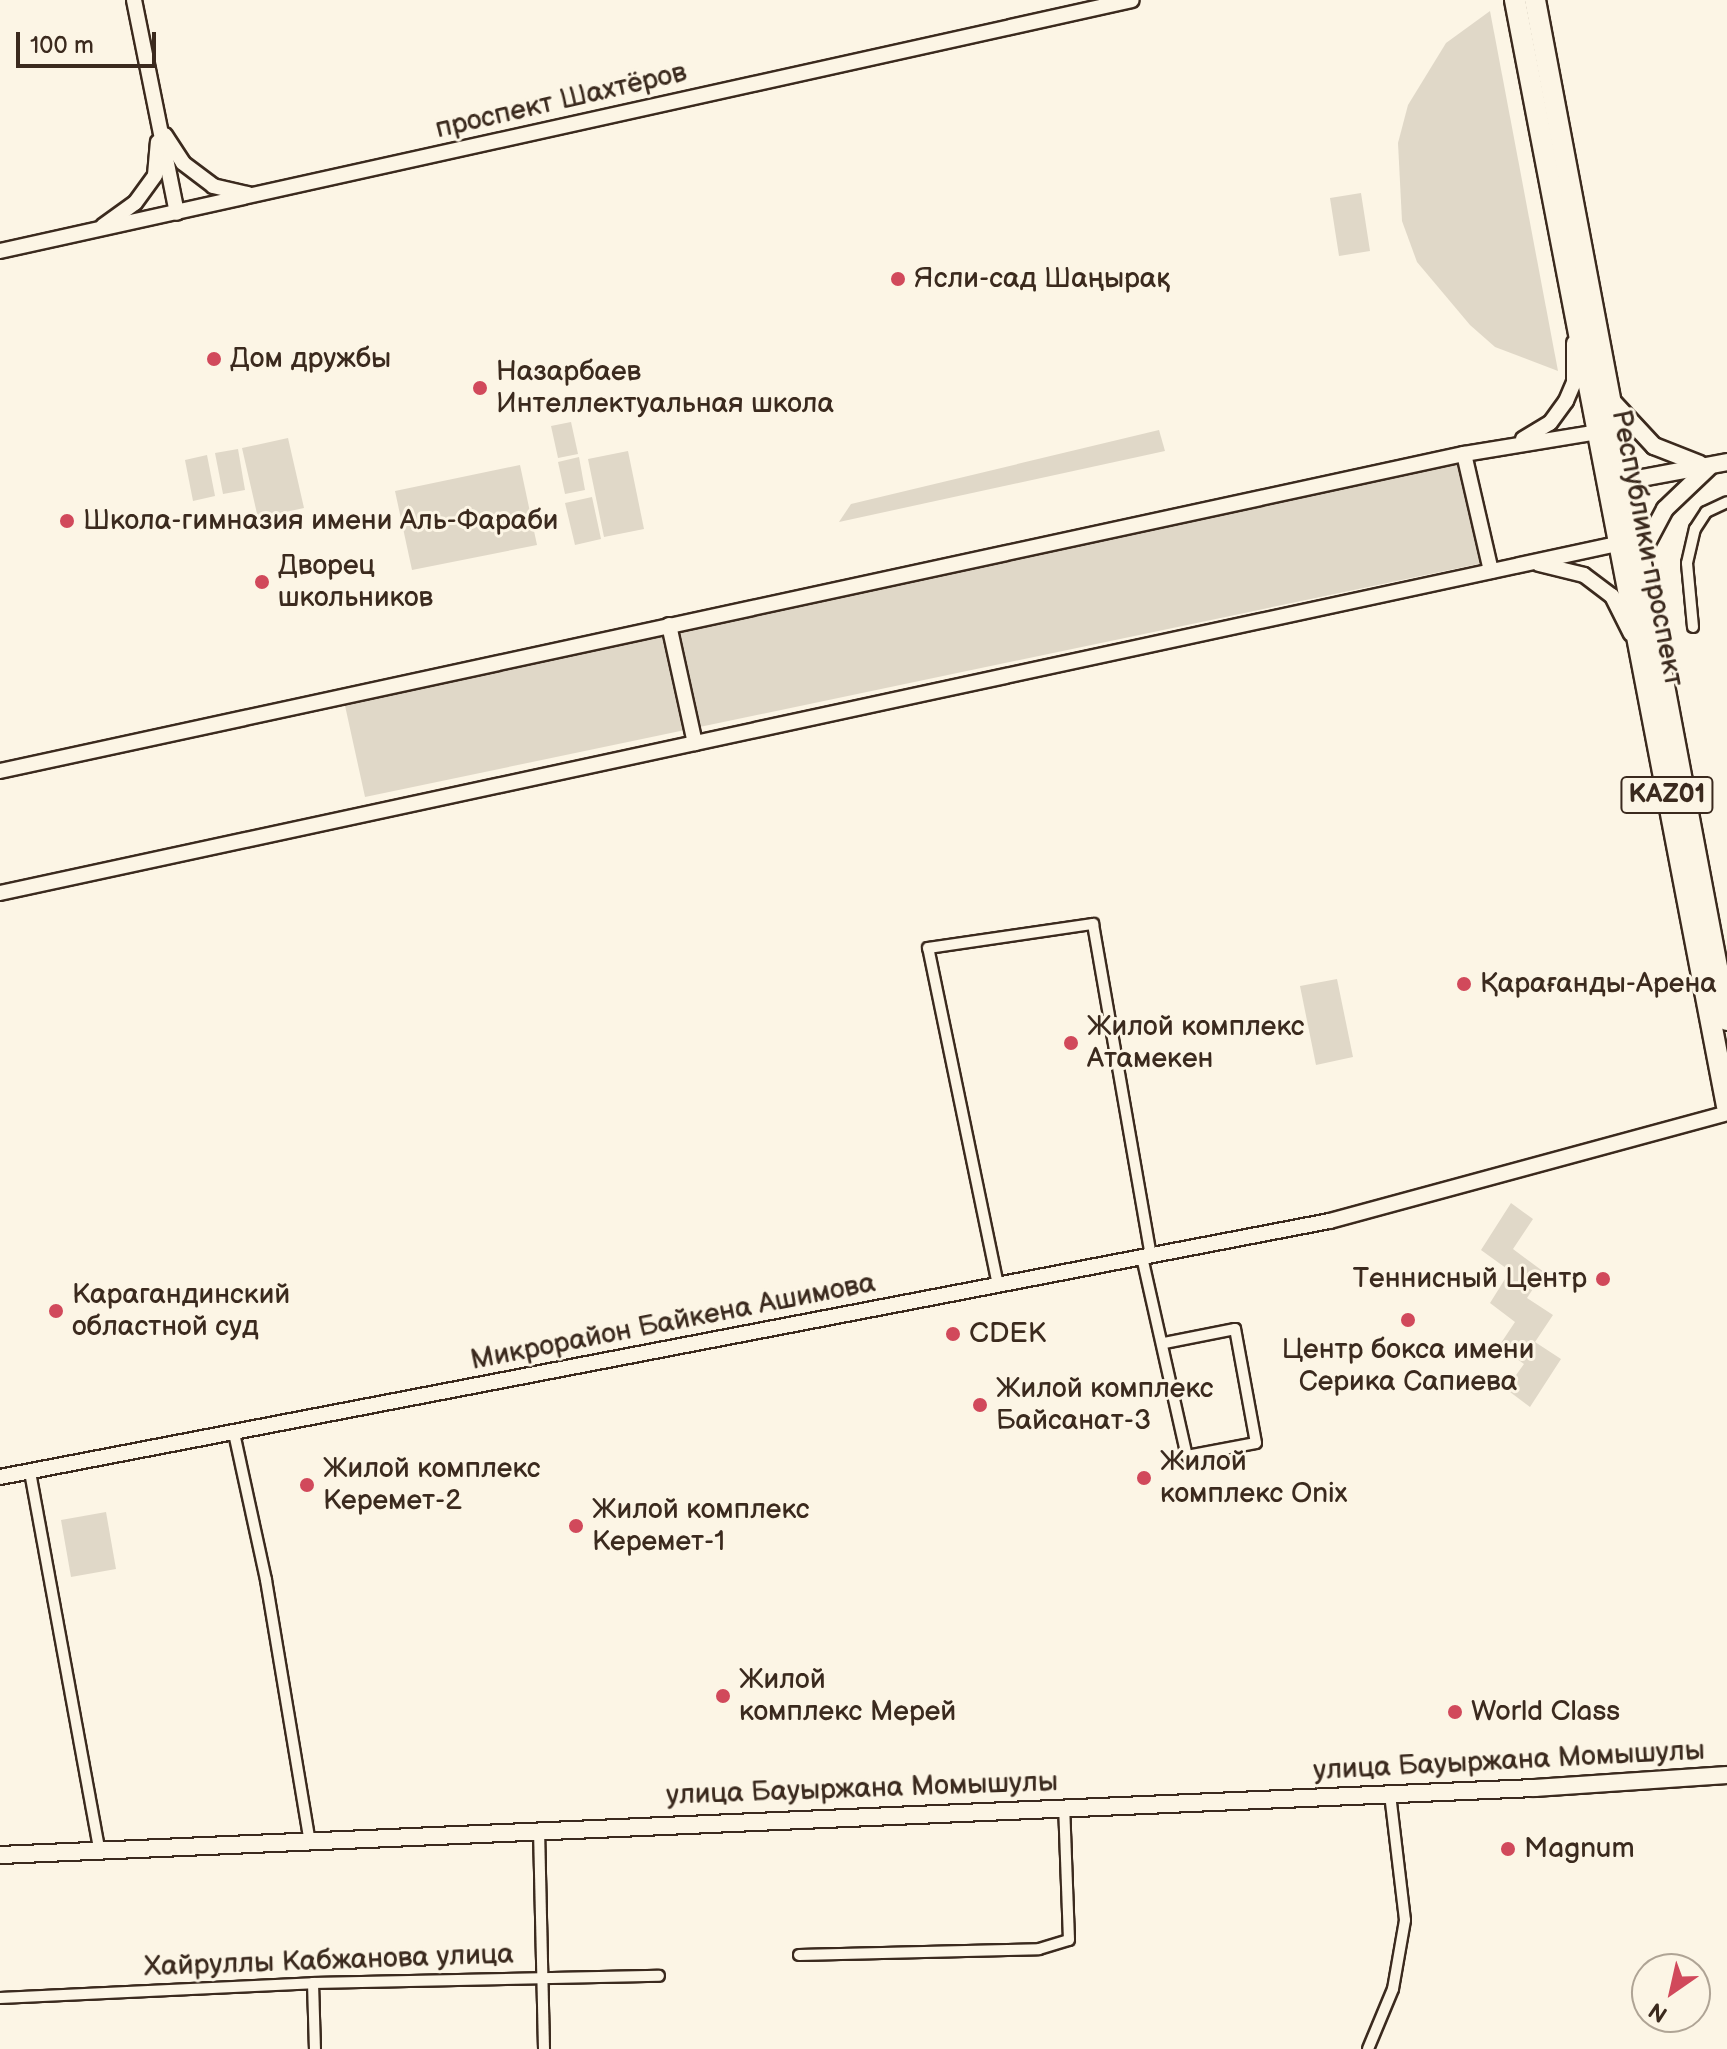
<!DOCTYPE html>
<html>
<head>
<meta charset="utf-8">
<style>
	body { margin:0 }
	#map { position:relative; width:1727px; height:2049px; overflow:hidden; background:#fcf5e5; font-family:"Balsamiq Sans",sans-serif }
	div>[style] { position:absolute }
	.green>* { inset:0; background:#e0d8c8 }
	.roads { filter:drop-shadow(2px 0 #3b2a1e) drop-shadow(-2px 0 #3b2a1e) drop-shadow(0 2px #3b2a1e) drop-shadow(0 -2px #3b2a1e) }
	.street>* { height:10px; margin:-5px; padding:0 5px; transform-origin:5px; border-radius:5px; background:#fcf5e5 }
	.secondary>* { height:14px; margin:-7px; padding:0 7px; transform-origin:7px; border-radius:7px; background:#fcf5e5 }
	.primary>* { height:16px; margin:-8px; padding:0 8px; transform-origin:8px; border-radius:8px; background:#fcf5e5 }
	.highway>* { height:20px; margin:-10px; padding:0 10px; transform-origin:10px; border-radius:10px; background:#fcf5e5 }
	.dots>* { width:22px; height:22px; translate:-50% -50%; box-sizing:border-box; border:4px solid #fcf5e5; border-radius:50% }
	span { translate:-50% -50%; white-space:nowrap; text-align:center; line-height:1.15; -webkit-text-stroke:6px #fcf5e5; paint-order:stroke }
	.shield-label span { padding:2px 6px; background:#fcf5e5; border:2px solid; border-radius:6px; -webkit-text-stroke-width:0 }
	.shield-label { font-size:26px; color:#3b2a1e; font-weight:700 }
	.street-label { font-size:28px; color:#3b2a1e }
	.poi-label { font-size:28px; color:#3b2a1e }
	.left { translate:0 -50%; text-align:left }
	.right { translate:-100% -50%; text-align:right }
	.north { position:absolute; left:1631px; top:1953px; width:80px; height:80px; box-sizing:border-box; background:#fcf5e5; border:2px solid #afa495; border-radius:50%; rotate:214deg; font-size:22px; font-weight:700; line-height:32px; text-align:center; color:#3b2a1e }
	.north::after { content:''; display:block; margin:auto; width:28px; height:36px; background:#d1495b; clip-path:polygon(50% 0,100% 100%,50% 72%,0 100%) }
	.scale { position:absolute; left:16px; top:32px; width:140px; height:36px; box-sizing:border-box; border:4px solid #3b2a1e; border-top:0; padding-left:10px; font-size:24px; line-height:28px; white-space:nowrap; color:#3b2a1e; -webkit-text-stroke:6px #fcf5e5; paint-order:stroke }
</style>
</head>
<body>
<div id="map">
	<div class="green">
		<i style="clip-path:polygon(1490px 11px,1558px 371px,1495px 347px,1470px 325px,1417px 262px,1402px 221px,1398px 143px,1408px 105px,1446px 43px)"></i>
		<i style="clip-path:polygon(1361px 193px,1370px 251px,1339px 256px,1330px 198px)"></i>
		<i style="clip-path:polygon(571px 422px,578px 454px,558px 458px,551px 426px)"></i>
		<i style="clip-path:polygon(1159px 430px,1165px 451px,839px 522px,851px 504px)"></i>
		<i style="clip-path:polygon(288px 438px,304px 508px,258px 518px,242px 448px)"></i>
		<i style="clip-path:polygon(238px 449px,245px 490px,223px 494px,215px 453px)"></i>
		<i style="clip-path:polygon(628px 451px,644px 529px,604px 537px,588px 459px)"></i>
		<i style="clip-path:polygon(207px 455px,215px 496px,193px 501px,185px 460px)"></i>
		<i style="clip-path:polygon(579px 457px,585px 490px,565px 494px,558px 462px)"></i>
		<i style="clip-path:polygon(1465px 462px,1483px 563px,365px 797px,344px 701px)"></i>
		<i style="clip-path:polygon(520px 465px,537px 545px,412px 570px,395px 491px)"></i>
		<i style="clip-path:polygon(592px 497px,601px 539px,575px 545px,565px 503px)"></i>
		<i style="clip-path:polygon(1337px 979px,1353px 1057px,1316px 1065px,1300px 986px)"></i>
		<i style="clip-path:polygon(1511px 1203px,1533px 1219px,1513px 1249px,1544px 1272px,1527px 1298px,1553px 1315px,1535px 1342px,1561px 1359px,1530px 1407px,1506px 1389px,1524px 1364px,1499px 1346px,1515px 1322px,1490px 1303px,1510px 1271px,1481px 1250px)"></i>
		<i style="clip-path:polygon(106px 1512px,116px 1569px,71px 1577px,61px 1520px)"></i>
	</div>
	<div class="roads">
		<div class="street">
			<i style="left:1693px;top:627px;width:64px;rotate:-95.4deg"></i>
			<i style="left:1687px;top:563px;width:35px;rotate:-77deg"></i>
			<i style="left:1695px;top:529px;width:20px;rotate:-57deg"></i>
			<i style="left:1706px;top:512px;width:23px;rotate:-25deg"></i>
			<i style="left:1142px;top:1257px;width:204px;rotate:77.3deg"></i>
			<i style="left:1187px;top:1456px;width:70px;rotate:-10.7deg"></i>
			<i style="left:1256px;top:1443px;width:116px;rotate:-100.4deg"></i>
			<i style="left:1235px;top:1329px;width:72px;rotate:168.8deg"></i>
			<i style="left:998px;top:1285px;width:344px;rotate:-101.7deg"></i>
			<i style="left:928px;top:948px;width:167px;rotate:-8.3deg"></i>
			<i style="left:1093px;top:924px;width:336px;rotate:80.1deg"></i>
			<i style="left:234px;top:1433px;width:150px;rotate:77.7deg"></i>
			<i style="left:266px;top:1580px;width:262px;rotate:80.5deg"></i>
			<i style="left:30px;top:1472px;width:383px;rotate:79.6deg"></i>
			<i style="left:539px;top:1829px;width:220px;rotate:88.7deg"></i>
			<i style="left:799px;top:1955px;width:240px;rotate:-1.4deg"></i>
			<i style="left:1039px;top:1949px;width:31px;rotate:-17deg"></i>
			<i style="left:1069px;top:1940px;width:134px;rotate:-92.1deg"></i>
			<i style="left:313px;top:1983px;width:66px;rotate:88.3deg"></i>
			<i style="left:0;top:1998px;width:313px;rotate:-2.7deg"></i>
			<i style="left:313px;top:1983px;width:346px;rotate:-1.2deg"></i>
			<i style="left:1368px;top:2049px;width:65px;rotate:-67.4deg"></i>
			<i style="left:1393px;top:1989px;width:70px;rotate:-80.1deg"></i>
			<i style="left:1405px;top:1920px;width:126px;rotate:-96.8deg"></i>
		</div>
		<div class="secondary">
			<i style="left:134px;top:0;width:217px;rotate:78.6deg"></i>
			<i style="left:165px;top:135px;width:33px;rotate:57deg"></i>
			<i style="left:183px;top:163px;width:38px;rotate:37deg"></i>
			<i style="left:213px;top:186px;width:36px;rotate:13deg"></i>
			<i style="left:103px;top:226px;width:39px;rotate:-36deg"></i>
			<i style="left:135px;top:203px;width:34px;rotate:-54deg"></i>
			<i style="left:155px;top:175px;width:33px;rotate:-85deg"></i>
			<i style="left:0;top:251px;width:1159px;rotate:-12.5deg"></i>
			<i style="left:1523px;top:439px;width:31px;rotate:-31deg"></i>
			<i style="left:1550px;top:423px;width:27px;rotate:-54deg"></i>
			<i style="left:1566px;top:401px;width:21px;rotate:-67deg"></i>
			<i style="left:1574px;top:382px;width:39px;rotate:-90deg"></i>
			<i style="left:1464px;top:454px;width:120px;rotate:77deg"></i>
			<i style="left:1539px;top:564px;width:46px;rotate:13.7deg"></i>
			<i style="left:1584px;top:575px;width:35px;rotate:37deg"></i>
			<i style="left:1612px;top:596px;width:42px;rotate:63.4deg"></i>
			<i style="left:669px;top:625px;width:121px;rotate:77.6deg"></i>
			<i style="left:0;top:771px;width:1498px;rotate:-12.22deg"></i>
			<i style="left:1464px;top:454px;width:143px;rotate:-9.3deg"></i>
			<i style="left:0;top:893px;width:1663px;rotate:-12.18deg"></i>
			<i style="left:0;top:1477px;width:1354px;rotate:-10.9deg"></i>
			<i style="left:1330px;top:1221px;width:411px;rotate:-15.2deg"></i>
		</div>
		<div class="primary">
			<i style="left:1612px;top:401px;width:62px;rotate:47deg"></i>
			<i style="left:1654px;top:446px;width:49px;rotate:21.4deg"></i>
			<i style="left:1615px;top:483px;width:114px;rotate:-10.6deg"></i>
			<i style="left:1640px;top:556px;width:53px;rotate:-62deg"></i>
			<i style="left:1665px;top:509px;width:61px;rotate:-43.7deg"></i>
			<i style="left:0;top:1855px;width:1536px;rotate:-2.5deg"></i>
			<i style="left:1535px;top:1788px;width:192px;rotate:-3.9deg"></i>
		</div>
		<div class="highway">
			<i style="left:1515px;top:0;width:1126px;rotate:79.15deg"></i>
			<i style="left:1535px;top:0;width:1038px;rotate:79.34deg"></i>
		</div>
	</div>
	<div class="dots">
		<i style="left:898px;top:279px;background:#d1495b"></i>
		<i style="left:214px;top:359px;background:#d1495b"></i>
		<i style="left:480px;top:388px;background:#d1495b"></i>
		<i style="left:67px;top:521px;background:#d1495b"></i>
		<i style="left:262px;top:582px;background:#d1495b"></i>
		<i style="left:1464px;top:984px;background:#d1495b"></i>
		<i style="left:1071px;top:1043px;background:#d1495b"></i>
		<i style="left:1603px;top:1279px;background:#d1495b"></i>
		<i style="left:56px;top:1311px;background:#d1495b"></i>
		<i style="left:1408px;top:1320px;background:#d1495b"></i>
		<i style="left:953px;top:1334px;background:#d1495b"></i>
		<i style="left:980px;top:1405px;background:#d1495b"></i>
		<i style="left:1144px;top:1478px;background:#d1495b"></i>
		<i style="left:307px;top:1485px;background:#d1495b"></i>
		<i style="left:576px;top:1526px;background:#d1495b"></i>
		<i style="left:723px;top:1696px;background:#d1495b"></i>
		<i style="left:1455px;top:1712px;background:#d1495b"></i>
		<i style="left:1508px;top:1849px;background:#d1495b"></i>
	</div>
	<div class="shield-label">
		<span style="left:1667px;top:795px">KАZ01</span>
	</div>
	<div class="street-label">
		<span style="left:561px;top:101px;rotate:-13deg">проспект Шахтёров</span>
		<span style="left:1647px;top:548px;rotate:79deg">Республики проспект</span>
		<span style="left:673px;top:1322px;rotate:-11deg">Микрорайон Байкена Ашимова</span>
		<span style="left:1509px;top:1761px;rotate:-3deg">улица Бауыржана Момышулы</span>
		<span style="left:862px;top:1789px;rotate:-2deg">улица Бауыржана Момышулы</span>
		<span style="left:329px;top:1961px;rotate:-2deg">Хайруллы Кабжанова улица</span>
	</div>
	<div class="poi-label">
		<span class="left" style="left:914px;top:279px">Ясли-сад Шаңырақ</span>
		<span class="left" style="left:230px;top:359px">Дом дружбы</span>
		<span class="left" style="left:496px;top:388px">Назарбаев<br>Интеллектуальная школа</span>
		<span class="left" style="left:83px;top:521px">Школа-гимназия имени Аль-Фараби</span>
		<span class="left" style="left:278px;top:582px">Дворец<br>школьников</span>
		<span class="left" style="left:1480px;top:984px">Қарағанды-Арена</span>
		<span class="left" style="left:1087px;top:1043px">Жилой комплекс<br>Атамекен</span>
		<span class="right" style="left:1587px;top:1279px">Теннисный Центр</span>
		<span class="left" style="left:72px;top:1311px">Карагандинский<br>областной суд</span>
		<span class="left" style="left:969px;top:1334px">CDEK</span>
		<span style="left:1408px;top:1366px">Центр бокса имени<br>Серика Сапиева</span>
		<span class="left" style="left:996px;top:1405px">Жилой комплекс<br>Байсанат-3</span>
		<span class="left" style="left:1160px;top:1478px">Жилой<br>комплекс Onix</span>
		<span class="left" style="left:323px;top:1485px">Жилой комплекс<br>Керемет-2</span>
		<span class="left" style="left:592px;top:1526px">Жилой комплекс<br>Керемет-1</span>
		<span class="left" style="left:739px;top:1696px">Жилой<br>комплекс Мерей</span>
		<span class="left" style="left:1471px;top:1712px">World Class</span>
		<span class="left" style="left:1524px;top:1849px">Magnum</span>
	</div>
	<div class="north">N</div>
	<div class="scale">100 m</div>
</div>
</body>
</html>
